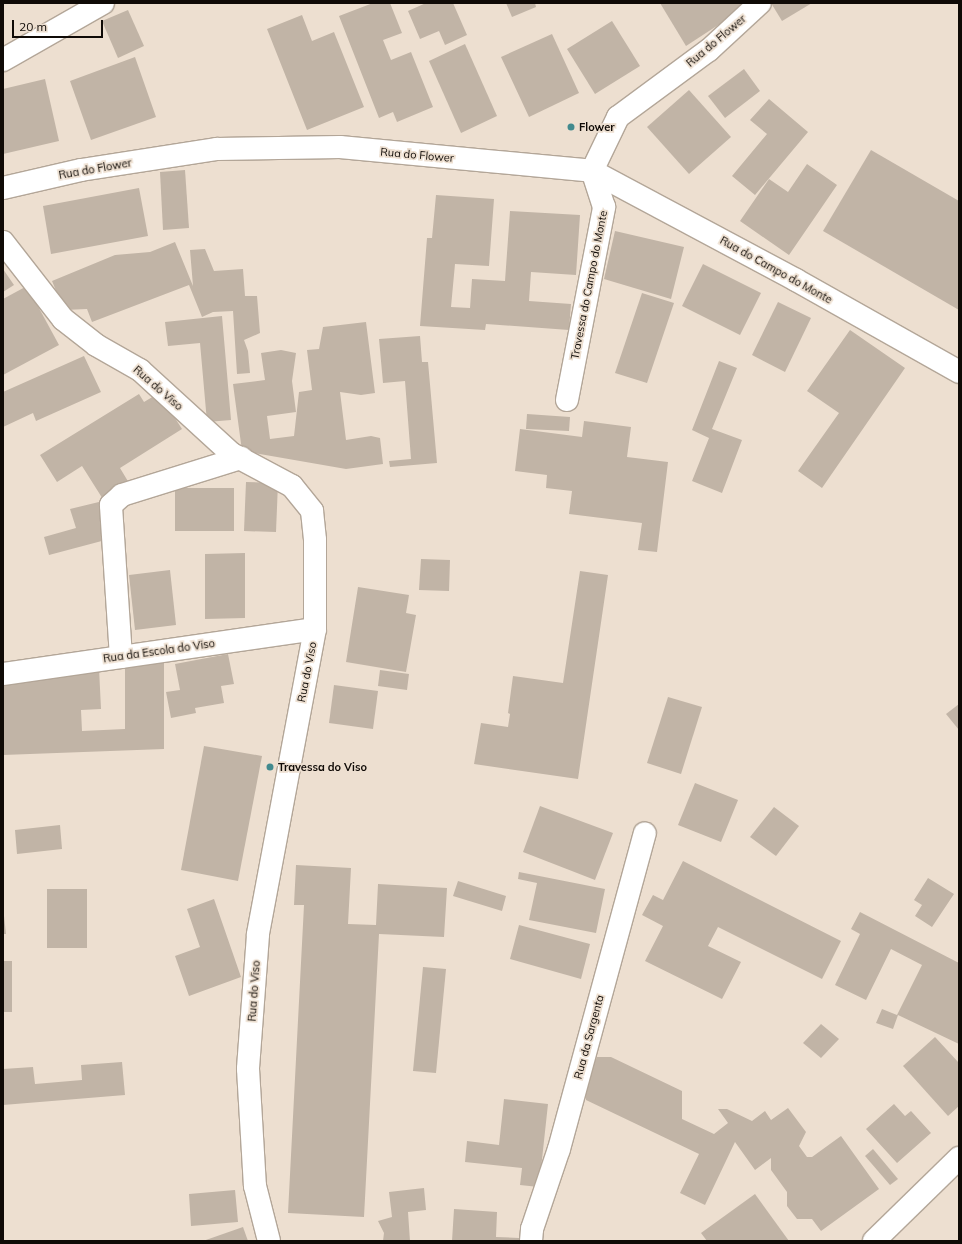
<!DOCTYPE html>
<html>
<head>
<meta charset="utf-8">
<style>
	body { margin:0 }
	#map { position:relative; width:962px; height:1244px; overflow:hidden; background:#eddfd0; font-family:Mulish,sans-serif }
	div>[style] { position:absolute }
	.building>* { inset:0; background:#c1b4a6 }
	.roads { filter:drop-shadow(1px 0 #b3a698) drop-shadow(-1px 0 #b3a698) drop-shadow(0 1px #b3a698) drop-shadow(0 -1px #b3a698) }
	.minor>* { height:22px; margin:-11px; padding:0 11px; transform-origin:11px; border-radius:11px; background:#fff }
	.dots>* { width:11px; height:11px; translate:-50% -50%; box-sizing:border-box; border:2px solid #eddfd0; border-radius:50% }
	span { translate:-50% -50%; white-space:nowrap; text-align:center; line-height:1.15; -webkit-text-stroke:3.5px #eddfd0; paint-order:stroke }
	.street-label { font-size:11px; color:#0f0a06 }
	.poi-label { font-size:11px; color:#0f0a06; font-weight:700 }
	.left { translate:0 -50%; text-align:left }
	.frame { position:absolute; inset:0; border:4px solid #0f0a06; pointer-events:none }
	.scale { position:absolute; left:12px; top:20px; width:91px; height:18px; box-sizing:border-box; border:2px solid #0f0a06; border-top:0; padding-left:5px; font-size:12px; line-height:14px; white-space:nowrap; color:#0f0a06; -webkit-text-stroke:3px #eddfd0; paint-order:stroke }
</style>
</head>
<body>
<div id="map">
	<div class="building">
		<i style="clip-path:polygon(373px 3px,390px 3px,402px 33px,383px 40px,391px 60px,411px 52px,433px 107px,397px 122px,393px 112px,379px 118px,339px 16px)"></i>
		<i style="clip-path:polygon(426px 3px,453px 3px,467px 35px,445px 45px,439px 31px,420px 39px,408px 11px)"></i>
		<i style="clip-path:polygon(506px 3px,535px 3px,536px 7px,512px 17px)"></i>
		<i style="clip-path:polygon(660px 3px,752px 3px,686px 46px)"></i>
		<i style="clip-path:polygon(771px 3px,812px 3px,782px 21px)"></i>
		<i style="clip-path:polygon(128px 10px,144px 46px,118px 58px,102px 21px)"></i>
		<i style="clip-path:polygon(302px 15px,312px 41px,334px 32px,364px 107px,307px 130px,267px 29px)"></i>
		<i style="clip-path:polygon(612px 21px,640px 66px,595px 94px,567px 49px)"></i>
		<i style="clip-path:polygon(552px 34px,579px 93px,529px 117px,501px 57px)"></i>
		<i style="clip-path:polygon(465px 44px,497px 116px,461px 133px,429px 61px)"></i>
		<i style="clip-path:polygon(135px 57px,156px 117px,91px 140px,70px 81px)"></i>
		<i style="clip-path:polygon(744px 69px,760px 91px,725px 118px,708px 96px)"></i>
		<i style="clip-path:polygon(45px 79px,59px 141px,3px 154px,3px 89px)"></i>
		<i style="clip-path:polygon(689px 90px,731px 137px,689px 174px,647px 127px)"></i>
		<i style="clip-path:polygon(769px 99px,808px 132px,755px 195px,732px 176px,767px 134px,750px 120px)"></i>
		<i style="clip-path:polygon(871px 150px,959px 201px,959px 310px,823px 231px)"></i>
		<i style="clip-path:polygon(807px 164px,837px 185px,789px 255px,740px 221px,769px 179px,788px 192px)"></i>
		<i style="clip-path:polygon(185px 170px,189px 228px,163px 230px,160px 172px)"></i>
		<i style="clip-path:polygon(139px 188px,148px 236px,51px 254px,43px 206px)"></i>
		<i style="clip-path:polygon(436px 195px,494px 199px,489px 266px,455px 264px,451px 307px,470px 308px,472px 279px,505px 281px,510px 211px,580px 215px,576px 275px,531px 272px,529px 301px,571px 304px,569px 330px,486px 324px,485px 330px,420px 326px,427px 238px,432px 238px)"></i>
		<i style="clip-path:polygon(615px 231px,684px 247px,671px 299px,604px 279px)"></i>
		<i style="clip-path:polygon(175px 242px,193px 286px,190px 250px,205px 249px,214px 271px,243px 269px,245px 296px,257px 296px,260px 333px,244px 340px,248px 351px,250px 373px,237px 374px,233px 311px,213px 312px,202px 317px,189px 285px,92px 322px,87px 309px,64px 310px,52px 281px,115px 255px,150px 252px)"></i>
		<i style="clip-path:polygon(703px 264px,761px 293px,740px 335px,682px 306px)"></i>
		<i style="clip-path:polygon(3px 269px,14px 285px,3px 292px)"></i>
		<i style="clip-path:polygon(27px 286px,59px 345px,3px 375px,3px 299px)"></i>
		<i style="clip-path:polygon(642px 293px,674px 303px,647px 383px,615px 373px)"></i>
		<i style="clip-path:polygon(778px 302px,811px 318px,785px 372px,752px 355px)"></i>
		<i style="clip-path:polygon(222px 316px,231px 420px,207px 422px,200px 343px,168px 346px,165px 322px)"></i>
		<i style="clip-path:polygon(366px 322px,375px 393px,361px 395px,340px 392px,346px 440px,371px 436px,380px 438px,383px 464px,346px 469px,242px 451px,233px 384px,265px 380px,261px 353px,281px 350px,296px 353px,292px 381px,296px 412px,267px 416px,270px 439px,294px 436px,299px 392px,312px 390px,307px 350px,319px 349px,323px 327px)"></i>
		<i style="clip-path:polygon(850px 330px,905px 368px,822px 488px,798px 471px,839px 413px,807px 391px)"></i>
		<i style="clip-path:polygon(420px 336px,422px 362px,428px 362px,437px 463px,390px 467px,389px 461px,411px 459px,405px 381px,383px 383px,379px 339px)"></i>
		<i style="clip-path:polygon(84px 356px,101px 392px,36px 421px,33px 413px,3px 427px,3px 392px)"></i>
		<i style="clip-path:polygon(719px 361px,737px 368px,712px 429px,742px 440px,722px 493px,692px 481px,709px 438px,692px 430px)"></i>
		<i style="clip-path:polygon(159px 393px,182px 429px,120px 468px,132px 488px,106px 504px,82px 466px,57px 482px,40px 455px,139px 394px,144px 402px)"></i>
		<i style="clip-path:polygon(527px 414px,570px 417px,569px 431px,526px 429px)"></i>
		<i style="clip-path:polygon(584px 421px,631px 427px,627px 457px,668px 462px,657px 552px,638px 550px,642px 523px,569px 514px,572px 491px,546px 488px,547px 475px,515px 471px,520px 429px,582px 437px)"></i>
		<i style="clip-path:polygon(246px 482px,278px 483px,276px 532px,244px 531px)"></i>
		<i style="clip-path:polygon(175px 488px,234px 488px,234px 531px,175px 531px)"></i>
		<i style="clip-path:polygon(103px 501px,113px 538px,49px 555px,44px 537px,76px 528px,70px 509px)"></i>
		<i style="clip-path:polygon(245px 553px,245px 618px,205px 619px,205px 554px)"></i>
		<i style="clip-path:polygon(421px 559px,450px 560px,449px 591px,419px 590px)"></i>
		<i style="clip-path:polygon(170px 570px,176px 625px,135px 630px,129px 575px)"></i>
		<i style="clip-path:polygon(580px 571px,608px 575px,578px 779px,474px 764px,481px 723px,508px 727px,510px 714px,508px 713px,513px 676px,563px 683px)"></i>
		<i style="clip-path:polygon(358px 587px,409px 595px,406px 613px,416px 615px,406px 672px,346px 662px)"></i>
		<i style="clip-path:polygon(228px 654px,234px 684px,221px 686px,224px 703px,195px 708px,196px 713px,171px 718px,166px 692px,180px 690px,175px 664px)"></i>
		<i style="clip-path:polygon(164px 663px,164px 749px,3px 755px,3px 682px,99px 668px,101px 709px,81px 710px,82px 731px,125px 729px,125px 665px)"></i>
		<i style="clip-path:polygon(380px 670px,409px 674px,407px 690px,378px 686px)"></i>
		<i style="clip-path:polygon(334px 685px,378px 691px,373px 729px,329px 723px)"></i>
		<i style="clip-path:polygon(668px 697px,702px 707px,681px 774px,647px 763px)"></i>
		<i style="clip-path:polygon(959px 704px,959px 730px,946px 714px)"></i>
		<i style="clip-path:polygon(204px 746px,262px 756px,238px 881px,181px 870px)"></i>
		<i style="clip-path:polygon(695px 783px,738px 800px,721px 842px,678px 825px)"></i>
		<i style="clip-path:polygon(540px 806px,613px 833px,595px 880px,523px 852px)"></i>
		<i style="clip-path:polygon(774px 807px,799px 826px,776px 856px,750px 837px)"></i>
		<i style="clip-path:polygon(60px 825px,62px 849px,17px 854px,15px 830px)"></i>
		<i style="clip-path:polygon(683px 861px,841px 941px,822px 979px,718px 927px,708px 946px,741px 962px,722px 999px,645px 961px,663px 926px,642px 915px,653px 895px,663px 900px)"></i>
		<i style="clip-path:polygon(296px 865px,351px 868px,348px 924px,376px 925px,378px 884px,447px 888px,444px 937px,379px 934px,364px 1217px,288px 1213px,304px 905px,294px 905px)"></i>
		<i style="clip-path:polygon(519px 872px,605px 889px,596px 933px,529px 920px,537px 883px,518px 879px)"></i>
		<i style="clip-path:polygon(928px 878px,954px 894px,932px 927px,915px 916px,922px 905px,914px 900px)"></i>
		<i style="clip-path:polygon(458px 881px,506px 896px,502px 911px,453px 896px)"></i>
		<i style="clip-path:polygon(47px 889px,87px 889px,87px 948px,47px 948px)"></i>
		<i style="clip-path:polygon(214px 899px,241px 977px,189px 996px,175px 956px,200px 947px,187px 909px)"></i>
		<i style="clip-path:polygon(3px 907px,6px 934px,3px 934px)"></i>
		<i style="clip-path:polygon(860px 912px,959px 963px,959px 1044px,898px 1015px,893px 1029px,876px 1023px,882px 1009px,897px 1015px,922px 965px,891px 949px,866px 1000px,835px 985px,860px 934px,851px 929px)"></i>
		<i style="clip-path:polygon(519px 925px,590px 944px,581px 979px,510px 959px)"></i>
		<i style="clip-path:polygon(3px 961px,12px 961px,12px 1012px,3px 1012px)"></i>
		<i style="clip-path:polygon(423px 967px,446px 969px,436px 1073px,413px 1071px)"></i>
		<i style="clip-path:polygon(821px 1024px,839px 1039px,821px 1058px,803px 1043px)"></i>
		<i style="clip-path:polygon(935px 1037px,959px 1063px,959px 1106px,948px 1116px,903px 1066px)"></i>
		<i style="clip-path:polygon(597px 1057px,611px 1057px,682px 1091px,682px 1119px,714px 1134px,728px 1123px,718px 1109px,727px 1109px,752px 1121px,765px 1111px,771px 1120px,788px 1108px,806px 1132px,799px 1146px,807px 1157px,812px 1157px,841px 1136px,879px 1189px,821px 1231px,812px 1219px,797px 1219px,787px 1206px,787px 1192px,771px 1170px,771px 1158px,755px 1170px,735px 1142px,705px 1205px,680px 1193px,699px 1154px,586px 1100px,585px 1081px)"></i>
		<i style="clip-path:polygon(122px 1062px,125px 1095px,3px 1105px,3px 1069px,33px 1067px,35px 1084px,82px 1080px,81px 1065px)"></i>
		<i style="clip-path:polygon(504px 1099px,548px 1104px,539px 1187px,520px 1185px,522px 1168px,465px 1162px,467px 1141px,499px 1145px)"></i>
		<i style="clip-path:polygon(894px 1104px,905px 1116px,911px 1111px,931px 1133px,897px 1163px,866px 1129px)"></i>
		<i style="clip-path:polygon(873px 1149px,898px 1179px,890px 1185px,865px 1156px)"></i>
		<i style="clip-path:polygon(424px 1188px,426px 1210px,408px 1212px,410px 1241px,383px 1241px,384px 1233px,378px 1221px,392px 1217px,389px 1192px)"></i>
		<i style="clip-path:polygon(235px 1190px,238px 1222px,191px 1226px,189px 1194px)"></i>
		<i style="clip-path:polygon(755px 1194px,789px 1241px,707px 1241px,701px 1233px)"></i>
		<i style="clip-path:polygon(454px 1209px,497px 1212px,496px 1237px,519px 1238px,519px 1241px,452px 1241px)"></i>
		<i style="clip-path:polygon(243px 1227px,248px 1241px,203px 1241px)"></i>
	</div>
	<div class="roads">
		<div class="minor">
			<i style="left:3px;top:60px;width:115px;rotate:-29.7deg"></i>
			<i style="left:592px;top:171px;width:60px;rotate:-64.3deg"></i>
			<i style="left:618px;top:117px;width:113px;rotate:-36.4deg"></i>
			<i style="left:709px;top:50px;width:69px;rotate:-42.7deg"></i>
			<i style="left:3px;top:188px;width:80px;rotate:-13deg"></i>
			<i style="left:81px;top:170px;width:138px;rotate:-8.8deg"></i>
			<i style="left:217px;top:149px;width:123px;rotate:-0.9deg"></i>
			<i style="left:340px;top:147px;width:253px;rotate:5.4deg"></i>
			<i style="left:592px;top:171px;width:231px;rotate:28.1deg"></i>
			<i style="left:796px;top:280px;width:187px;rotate:29.4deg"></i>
			<i style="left:3px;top:242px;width:98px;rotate:52.1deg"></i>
			<i style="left:63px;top:319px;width:42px;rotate:38.2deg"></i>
			<i style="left:96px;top:345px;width:51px;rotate:29.6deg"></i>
			<i style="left:140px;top:370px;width:125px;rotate:42.4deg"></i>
			<i style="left:232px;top:454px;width:68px;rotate:28.1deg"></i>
			<i style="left:292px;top:486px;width:32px;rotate:51deg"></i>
			<i style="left:312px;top:511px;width:29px;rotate:84deg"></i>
			<i style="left:315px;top:540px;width:89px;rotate:90deg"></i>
			<i style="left:315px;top:629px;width:311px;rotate:100.6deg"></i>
			<i style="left:258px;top:935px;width:134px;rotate:94.3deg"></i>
			<i style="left:248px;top:1069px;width:117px;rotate:86.6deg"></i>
			<i style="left:255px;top:1186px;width:57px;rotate:75.7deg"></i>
			<i style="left:567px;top:400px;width:197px;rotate:-79.1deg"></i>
			<i style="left:604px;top:207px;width:38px;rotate:-108deg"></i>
			<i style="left:121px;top:657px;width:152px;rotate:-93.8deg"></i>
			<i style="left:111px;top:505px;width:15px;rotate:-42deg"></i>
			<i style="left:122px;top:495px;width:125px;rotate:-17.3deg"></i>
			<i style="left:3px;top:674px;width:315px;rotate:-8.2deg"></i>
			<i style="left:531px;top:1241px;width:12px;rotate:-85deg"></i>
			<i style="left:532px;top:1229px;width:84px;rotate:-71.4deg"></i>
			<i style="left:559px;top:1149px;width:327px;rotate:-74.8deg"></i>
			<i style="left:874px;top:1241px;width:119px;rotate:-44.3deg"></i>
		</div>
	</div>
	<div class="dots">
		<i style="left:571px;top:127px;background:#428a8e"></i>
		<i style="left:270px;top:767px;background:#428a8e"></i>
	</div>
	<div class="street-label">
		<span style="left:716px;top:41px;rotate:-40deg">Rua do Flower</span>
		<span style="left:417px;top:155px;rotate:5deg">Rua do Flower</span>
		<span style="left:95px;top:169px;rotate:-10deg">Rua do Flower</span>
		<span style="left:776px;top:270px;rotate:29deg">Rua do Campo do Monte</span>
		<span style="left:589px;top:285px;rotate:-79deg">Travessa do Campo do Monte</span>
		<span style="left:158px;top:388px;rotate:41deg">Rua do Viso</span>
		<span style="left:159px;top:651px;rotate:-8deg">Rua da Escola do Viso</span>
		<span style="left:307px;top:672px;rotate:-79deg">Rua do Viso</span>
		<span style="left:254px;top:991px;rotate:-86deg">Rua do Viso</span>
		<span style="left:589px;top:1037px;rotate:-75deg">Rua da Sargenta</span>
	</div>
	<div class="poi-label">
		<span class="left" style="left:579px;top:127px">Flower</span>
		<span class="left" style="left:278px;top:767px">Travessa do Viso</span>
	</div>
	<div class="frame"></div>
	<div class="scale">20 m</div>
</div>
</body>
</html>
